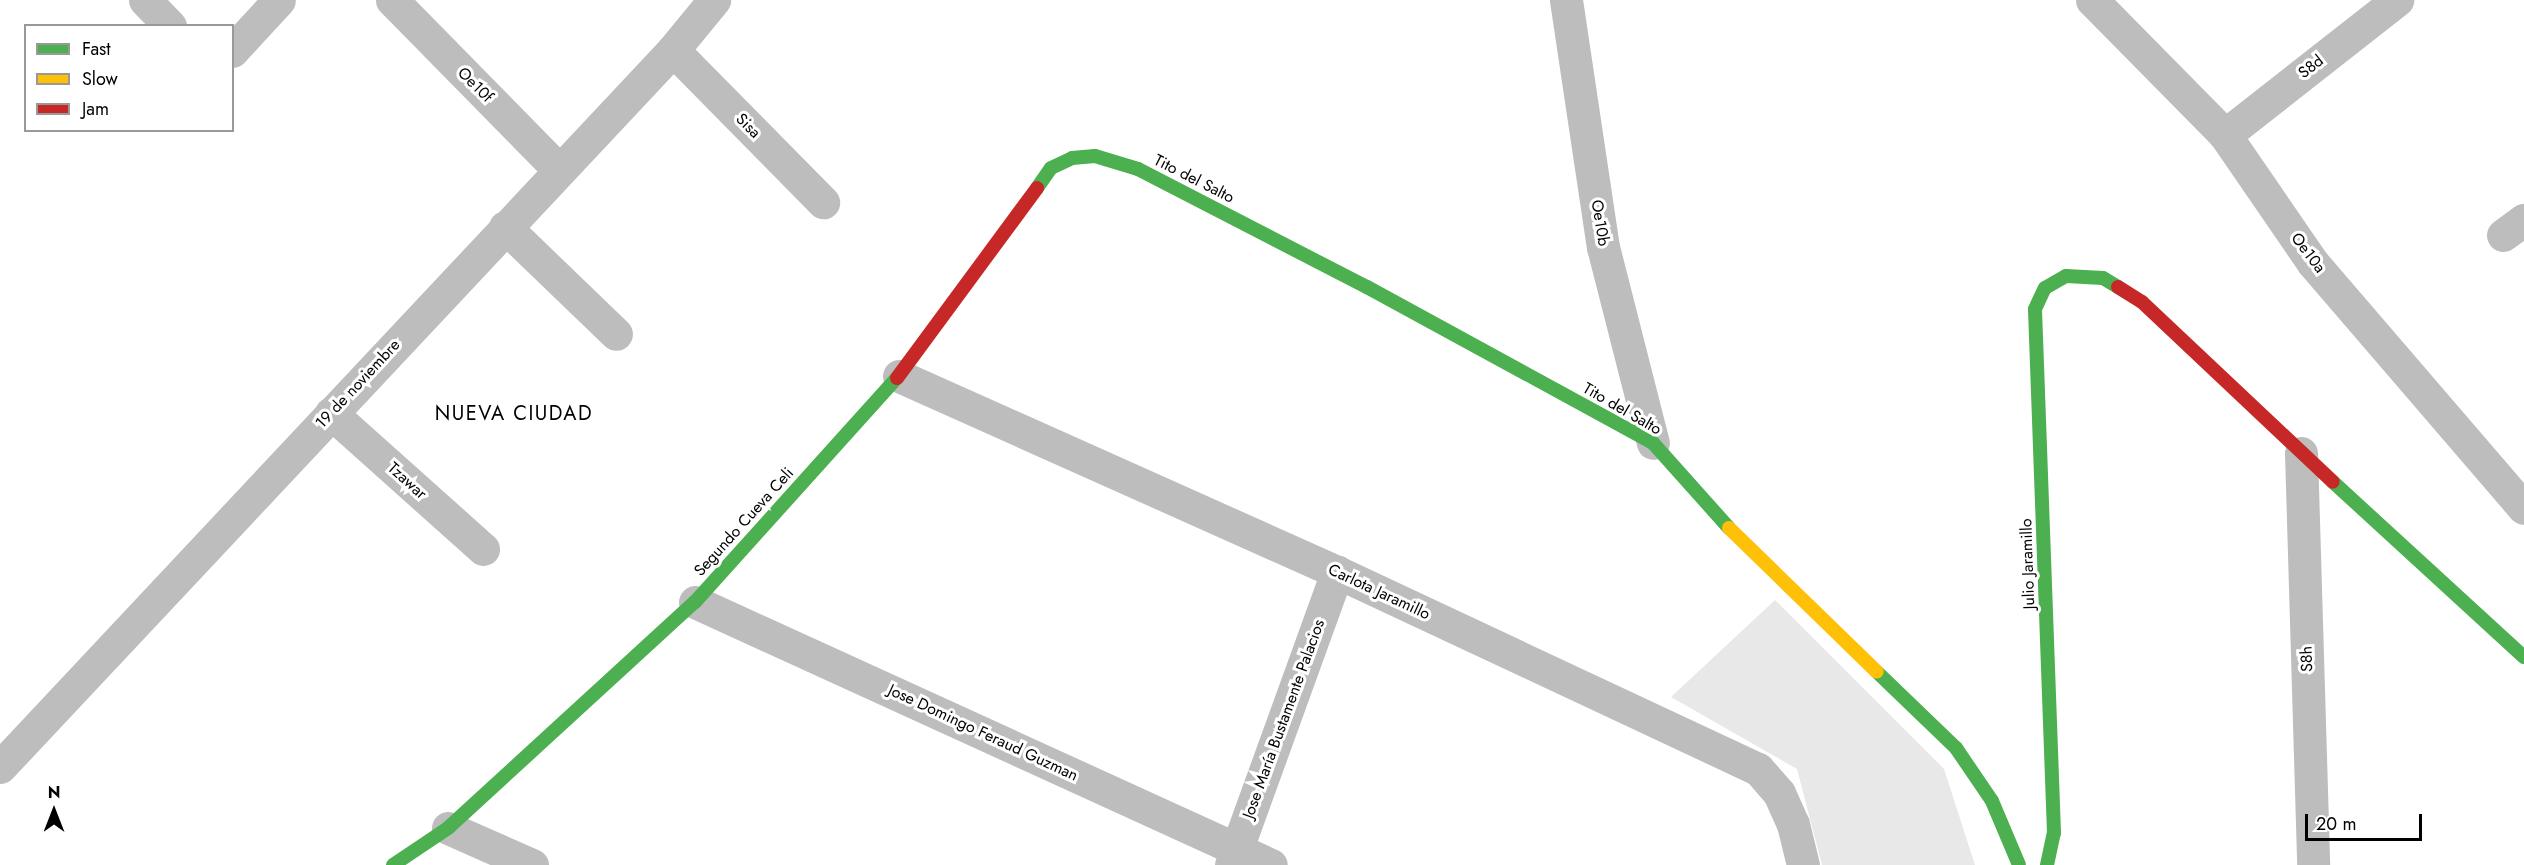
<!DOCTYPE html>
<html>
<head>
<meta charset="utf-8">
<style>
	body { margin:0 }
	#map { position:relative; width:2524px; height:865px; overflow:hidden; background:#fff; font-family:Jost,sans-serif }
	div>[style] { position:absolute }
	.green>* { inset:0; background:#e8e8e8 }
	.street>* { height:33px; margin:-16.5px; padding:0 16.5px; transform-origin:16.5px; border-radius:16.5px; background:#bdbdbd }
	.fast>* { height:14px; margin:-7px; padding:0 7px; transform-origin:7px; border-radius:7px; background:#4caf50 }
	.slow>* { height:14px; margin:-7px; padding:0 7px; transform-origin:7px; border-radius:7px; background:#ffc107 }
	.jam>* { height:14px; margin:-7px; padding:0 7px; transform-origin:7px; border-radius:7px; background:#c62828 }
	span { translate:-50% -50%; white-space:nowrap; text-align:center; line-height:1.15; -webkit-text-stroke:6px #fff; paint-order:stroke }
	.street-label { font-size:16px; color:#000 }
	.quarter-label { font-size:20px; color:#000; letter-spacing:1.5px }
	.legend { position:absolute; left:24px; top:24px; width:210px; height:108px; box-sizing:border-box; background:#fff; border:2px solid #999; margin:0; padding:8px 10px; list-style:none; font-size:18px; color:#000 }
	.legend li { display:flex; align-items:center; gap:12px; height:30px }
	.legend b { width:30px; border:2px solid #999 }
	.north { position:absolute; left:24px; top:781px; width:60px; height:60px; -webkit-text-stroke:4px #fff; paint-order:stroke; rotate:0deg; font-size:16px; font-weight:700; line-height:24px; text-align:center; color:#000 }
	.north::after { content:''; display:block; margin:auto; width:21px; height:27px; background:#000; clip-path:polygon(50% 0,100% 100%,50% 72%,0 100%) }
	.scale { position:absolute; left:2305px; top:814px; width:117px; height:27px; box-sizing:border-box; border:3px solid #000; border-top:0; padding-left:8px; font-size:18px; line-height:21px; white-space:nowrap; color:#000; -webkit-text-stroke:4px #fff; paint-order:stroke }
</style>
</head>
<body>
<div id="map">
	<div class="green">
		<i style="clip-path:polygon(1775px 600px,1944px 769px,1975px 865px,1822px 865px,1797px 769px,1671px 697px)"></i>
	</div>
	<div class="street">
		<i style="left:145px;top:0;width:36px;rotate:46deg"></i>
		<i style="left:392px;top:0;width:238px;rotate:45.5deg"></i>
		<i style="left:1566px;top:0;width:250px;rotate:81.5deg"></i>
		<i style="left:1603px;top:247px;width:202px;rotate:75.7deg"></i>
		<i style="left:2092px;top:0;width:190px;rotate:45.4deg"></i>
		<i style="left:2225px;top:135px;width:155px;rotate:55.5deg"></i>
		<i style="left:2313px;top:263px;width:323px;rotate:49.3deg"></i>
		<i style="left:673px;top:50px;width:214px;rotate:45.4deg"></i>
		<i style="left:232px;top:51px;width:69px;rotate:-47.3deg"></i>
		<i style="left:2225px;top:135px;width:219px;rotate:-38.1deg"></i>
		<i style="left:505px;top:227px;width:154px;rotate:43.9deg"></i>
		<i style="left:2503px;top:235px;width:26px;rotate:-36deg"></i>
		<i style="left:899px;top:376px;width:480px;rotate:24.1deg"></i>
		<i style="left:1337px;top:572px;width:465px;rotate:25.1deg"></i>
		<i style="left:1758px;top:769px;width:32px;rotate:49deg"></i>
		<i style="left:1779px;top:793px;width:34px;rotate:66deg"></i>
		<i style="left:1793px;top:824px;width:42px;rotate:76.3deg"></i>
		<i style="left:331px;top:413px;width:204px;rotate:41.8deg"></i>
		<i style="left:2301px;top:453px;width:412px;rotate:88.3deg"></i>
		<i style="left:695px;top:602px;width:633px;rotate:24.54deg"></i>
		<i style="left:0;top:767px;width:983px;rotate:-46.81deg"></i>
		<i style="left:673px;top:50px;width:65px;rotate:-50.6deg"></i>
		<i style="left:448px;top:828px;width:92px;rotate:23.8deg"></i>
		<i style="left:1231px;top:865px;width:312px;rotate:-70.1deg"></i>
	</div>
	<div class="fast">
		<i style="left:1037px;top:188px;width:24px;rotate:-55deg"></i>
		<i style="left:1051px;top:168px;width:23px;rotate:-25deg"></i>
		<i style="left:1072px;top:158px;width:23px;rotate:-5deg"></i>
		<i style="left:1095px;top:156px;width:45px;rotate:16.8deg"></i>
		<i style="left:1138px;top:169px;width:258px;rotate:27.3deg"></i>
		<i style="left:1367px;top:287px;width:326px;rotate:28.6deg"></i>
		<i style="left:1653px;top:443px;width:114px;rotate:48.2deg"></i>
		<i style="left:2333px;top:482px;width:259px;rotate:42.5deg"></i>
		<i style="left:1877px;top:672px;width:110px;rotate:43.9deg"></i>
		<i style="left:1956px;top:748px;width:64px;rotate:55.8deg"></i>
		<i style="left:1992px;top:801px;width:69px;rotate:67.1deg"></i>
		<i style="left:393px;top:865px;width:66px;rotate:-33.9deg"></i>
		<i style="left:448px;top:828px;width:335px;rotate:-42.5deg"></i>
		<i style="left:695px;top:602px;width:302px;rotate:-48deg"></i>
		<i style="left:2047px;top:865px;width:33px;rotate:-78deg"></i>
		<i style="left:2054px;top:833px;width:524px;rotate:-92.08deg"></i>
		<i style="left:2035px;top:309px;width:23px;rotate:-65deg"></i>
		<i style="left:2045px;top:288px;width:24px;rotate:-30deg"></i>
		<i style="left:2066px;top:276px;width:37px;rotate:3deg"></i>
		<i style="left:2103px;top:278px;width:17px;rotate:31deg"></i>
	</div>
	<div class="slow">
		<i style="left:1729px;top:528px;width:206px;rotate:44.2deg"></i>
	</div>
	<div class="jam">
		<i style="left:2118px;top:287px;width:28px;rotate:32deg"></i>
		<i style="left:2142px;top:302px;width:262px;rotate:43.3deg"></i>
		<i style="left:897px;top:378px;width:236px;rotate:-53.6deg"></i>
	</div>
	<div class="street-label">
		<span style="left:2311px;top:67px;rotate:-38deg">S8d</span>
		<span style="left:475px;top:85px;rotate:45deg">Oe10f</span>
		<span style="left:748px;top:126px;rotate:45deg">Sisa</span>
		<span style="left:1194px;top:179px;rotate:27deg">Tito del Salto</span>
		<span style="left:1600px;top:223px;rotate:81deg">Oe10b</span>
		<span style="left:2308px;top:253px;rotate:53deg">Oe10a</span>
		<span style="left:358px;top:384px;rotate:-47deg">19 de noviembre</span>
		<span style="left:1622px;top:409px;rotate:30deg">Tito del Salto</span>
		<span style="left:407px;top:481px;rotate:42deg">Tzawar</span>
		<span style="left:744px;top:522px;rotate:-48deg">Segundo Cueva Celi</span>
		<span style="left:2028px;top:564px;rotate:-92deg">Julio Jaramillo</span>
		<span style="left:1379px;top:592px;rotate:25deg">Carlota Jaramillo</span>
		<span style="left:2307px;top:659px;rotate:-92deg">S8h</span>
		<span style="left:1284px;top:719px;rotate:-70deg">Jose María Bustamente Palacios</span>
		<span style="left:983px;top:733px;rotate:25deg">Jose Domingo Feraud Guzman</span>
	</div>
	<div class="quarter-label">
		<span style="left:514px;top:413px">NUEVA CIUDAD</span>
	</div>
	<ul class="legend">
	<li><b style="height:8px;background:#4caf50"></b>Fast</li>
	<li><b style="height:8px;background:#ffc107"></b>Slow</li>
	<li><b style="height:8px;background:#c62828"></b>Jam</li>
	</ul>
	<div class="north">N</div>
	<div class="scale">20 m</div>
</div>
</body>
</html>
